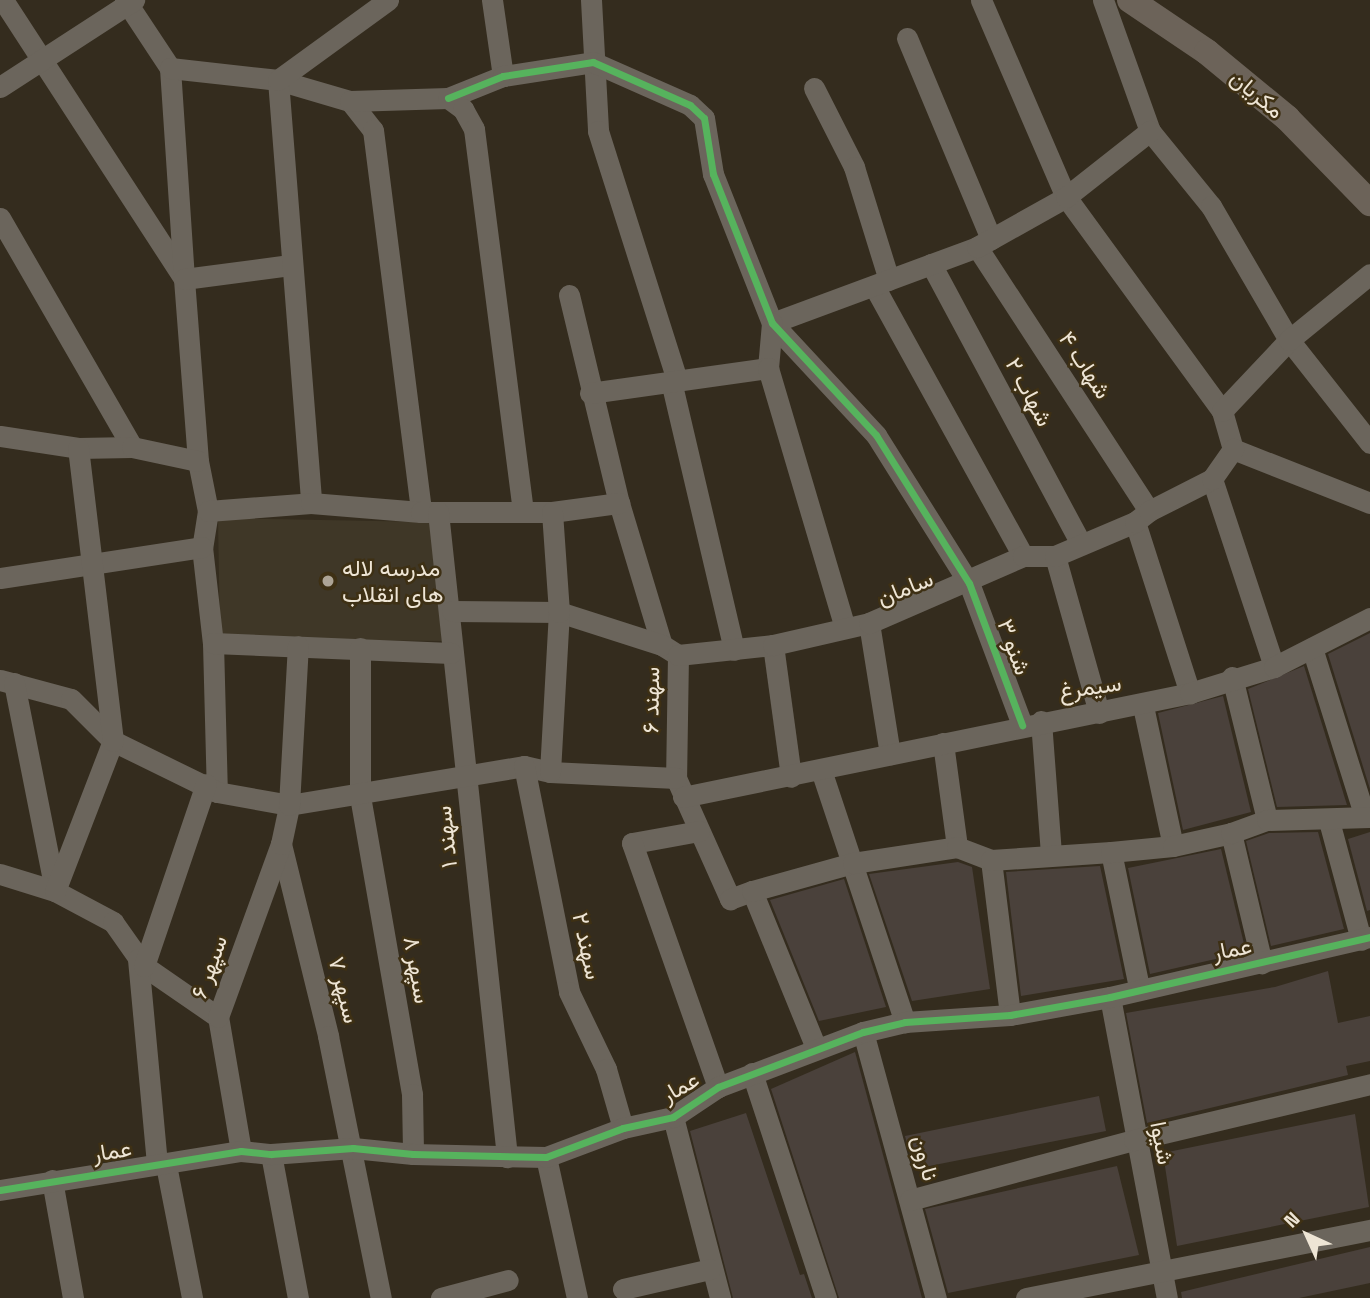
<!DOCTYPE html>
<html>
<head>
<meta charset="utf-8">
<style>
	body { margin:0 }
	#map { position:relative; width:1370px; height:1298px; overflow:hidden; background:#342c1e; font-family:"Space Grotesk",Vazirmatn,sans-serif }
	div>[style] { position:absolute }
	.education>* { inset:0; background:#3f3727 }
	.building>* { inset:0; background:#4a413b }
	.minor>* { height:21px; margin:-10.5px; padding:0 10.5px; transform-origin:10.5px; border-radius:10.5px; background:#6b655c }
	.major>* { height:26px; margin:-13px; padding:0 13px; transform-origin:13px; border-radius:13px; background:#6c6359 }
	.cycleway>* { height:7px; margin:-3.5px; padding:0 3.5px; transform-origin:3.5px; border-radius:3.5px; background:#56b35d }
	.dots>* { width:19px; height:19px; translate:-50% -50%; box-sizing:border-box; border:4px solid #3e3014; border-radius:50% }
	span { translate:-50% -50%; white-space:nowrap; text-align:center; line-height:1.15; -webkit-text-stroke:5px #3e3014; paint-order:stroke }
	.street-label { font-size:23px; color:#eee5d5 }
	.poi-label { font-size:23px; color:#eee5d5 }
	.left { translate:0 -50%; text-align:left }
	.north { position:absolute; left:1272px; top:1200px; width:70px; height:70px; -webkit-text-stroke:5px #3e3014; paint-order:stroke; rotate:315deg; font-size:19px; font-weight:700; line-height:28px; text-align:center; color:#eee5d5 }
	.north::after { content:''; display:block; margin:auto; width:24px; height:32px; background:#eee5d5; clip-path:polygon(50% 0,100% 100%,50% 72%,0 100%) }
</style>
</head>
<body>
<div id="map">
	<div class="education">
		<i style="clip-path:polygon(218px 518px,431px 522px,442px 641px,220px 639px)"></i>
	</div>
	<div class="building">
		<i style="clip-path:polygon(1370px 633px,1370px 789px,1328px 654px)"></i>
		<i style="clip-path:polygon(1304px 666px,1347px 805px,1277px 807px,1248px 689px)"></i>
		<i style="clip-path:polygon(1223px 696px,1251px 812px,1183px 830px,1158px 713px)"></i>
		<i style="clip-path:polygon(1318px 832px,1344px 929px,1271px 946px,1246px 841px,1269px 833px)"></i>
		<i style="clip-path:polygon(1370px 832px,1370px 910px,1367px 911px,1348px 839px)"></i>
		<i style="clip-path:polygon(1221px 849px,1246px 952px,1150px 974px,1128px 868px)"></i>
		<i style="clip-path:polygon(958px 862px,972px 867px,990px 989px,912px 1001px,869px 874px)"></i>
		<i style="clip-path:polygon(1100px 866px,1124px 979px,1021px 996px,1006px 872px)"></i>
		<i style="clip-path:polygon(844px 879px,886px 1007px,819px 1021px,770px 900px)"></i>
		<i style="clip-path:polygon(1328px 971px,1338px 1023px,1370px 1016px,1370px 1061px,1346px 1066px,1348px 1075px,1147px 1123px,1126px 1013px,1275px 987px)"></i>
		<i style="clip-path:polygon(855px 1052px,922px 1298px,839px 1298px,771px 1089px)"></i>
		<i style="clip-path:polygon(1099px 1096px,1106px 1131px,914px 1169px,905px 1136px)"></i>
		<i style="clip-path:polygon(746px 1113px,800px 1275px,804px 1274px,812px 1298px,733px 1298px,690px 1131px)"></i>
		<i style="clip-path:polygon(1355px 1114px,1369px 1207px,1177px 1246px,1163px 1153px)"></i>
		<i style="clip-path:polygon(1117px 1166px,1139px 1255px,948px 1293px,925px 1209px)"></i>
		<i style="clip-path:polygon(1370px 1247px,1370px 1283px,1299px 1298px,1182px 1298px,1181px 1292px)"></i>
	</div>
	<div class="minor">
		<i style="left:3px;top:0;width:333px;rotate:57deg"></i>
		<i style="left:184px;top:279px;width:183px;rotate:85.6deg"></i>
		<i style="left:198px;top:461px;width:51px;rotate:78.7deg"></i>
		<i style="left:208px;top:511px;width:36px;rotate:99deg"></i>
		<i style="left:202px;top:547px;width:97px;rotate:83.5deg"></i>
		<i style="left:213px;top:643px;width:149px;rotate:88.5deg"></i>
		<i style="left:125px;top:0;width:82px;rotate:56.5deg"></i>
		<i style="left:170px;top:68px;width:211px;rotate:86.2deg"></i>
		<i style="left:184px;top:279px;width:107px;rotate:-7.5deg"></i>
		<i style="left:492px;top:0;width:77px;rotate:81.8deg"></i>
		<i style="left:591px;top:0;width:131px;rotate:86.9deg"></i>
		<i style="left:598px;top:131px;width:261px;rotate:72.4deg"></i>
		<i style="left:981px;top:0;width:215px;rotate:66.7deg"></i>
		<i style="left:1066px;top:197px;width:265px;rotate:53.9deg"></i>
		<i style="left:1222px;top:411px;width:40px;rotate:74deg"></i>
		<i style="left:1103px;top:0;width:139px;rotate:70.3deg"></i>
		<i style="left:1150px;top:131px;width:97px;rotate:50.9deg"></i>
		<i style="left:1211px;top:206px;width:155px;rotate:59.8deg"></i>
		<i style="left:1289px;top:340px;width:131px;rotate:51.8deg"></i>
		<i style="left:907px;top:38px;width:218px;rotate:67.3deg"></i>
		<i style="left:170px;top:68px;width:109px;rotate:6.3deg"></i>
		<i style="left:278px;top:80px;width:75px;rotate:16.3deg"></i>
		<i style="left:350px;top:101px;width:37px;rotate:52deg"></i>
		<i style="left:373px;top:130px;width:385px;rotate:82.8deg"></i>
		<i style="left:278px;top:80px;width:424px;rotate:85.5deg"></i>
		<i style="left:278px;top:80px;width:136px;rotate:-36deg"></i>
		<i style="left:0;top:87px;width:160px;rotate:-33deg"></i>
		<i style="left:814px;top:88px;width:89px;rotate:63.1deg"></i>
		<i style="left:854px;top:167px;width:118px;rotate:72.8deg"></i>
		<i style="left:448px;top:98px;width:59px;rotate:-21.8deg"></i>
		<i style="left:503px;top:76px;width:91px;rotate:-8.8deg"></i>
		<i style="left:593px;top:62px;width:106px;rotate:23.9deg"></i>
		<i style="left:690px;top:105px;width:19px;rotate:43deg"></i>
		<i style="left:704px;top:118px;width:57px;rotate:80.9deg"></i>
		<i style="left:713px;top:174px;width:160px;rotate:68.4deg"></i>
		<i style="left:772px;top:323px;width:153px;rotate:47.1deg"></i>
		<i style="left:876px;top:435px;width:175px;rotate:57.9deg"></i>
		<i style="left:969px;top:583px;width:152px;rotate:69.5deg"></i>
		<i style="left:350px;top:101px;width:98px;rotate:-1.8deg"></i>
		<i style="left:448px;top:98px;width:19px;rotate:36deg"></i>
		<i style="left:463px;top:109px;width:23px;rotate:61deg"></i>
		<i style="left:474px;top:129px;width:384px;rotate:82.7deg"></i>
		<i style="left:0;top:218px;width:264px;rotate:60deg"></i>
		<i style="left:977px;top:247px;width:315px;rotate:56.9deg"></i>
		<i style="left:931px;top:264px;width:318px;rotate:61.8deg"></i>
		<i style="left:874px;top:286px;width:308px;rotate:61.1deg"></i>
		<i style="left:569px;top:295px;width:214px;rotate:76.5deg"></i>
		<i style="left:619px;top:503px;width:148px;rotate:73.2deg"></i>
		<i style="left:662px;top:645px;width:19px;rotate:32deg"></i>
		<i style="left:678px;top:655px;width:123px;rotate:90.9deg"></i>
		<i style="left:676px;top:778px;width:133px;rotate:65.9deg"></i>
		<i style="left:730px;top:899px;width:23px;rotate:-20deg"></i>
		<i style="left:752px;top:891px;width:170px;rotate:67.8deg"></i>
		<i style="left:772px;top:323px;width:219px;rotate:-20.3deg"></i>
		<i style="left:977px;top:247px;width:102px;rotate:-29.3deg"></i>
		<i style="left:1066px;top:197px;width:107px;rotate:-38.2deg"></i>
		<i style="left:768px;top:368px;width:45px;rotate:-84.9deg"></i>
		<i style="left:671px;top:381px;width:276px;rotate:76.8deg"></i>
		<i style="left:590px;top:393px;width:180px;rotate:-8deg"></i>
		<i style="left:768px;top:368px;width:271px;rotate:73.5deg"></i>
		<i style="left:1222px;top:411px;width:98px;rotate:-46.7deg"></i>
		<i style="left:1289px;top:340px;width:104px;rotate:-39.2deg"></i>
		<i style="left:0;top:436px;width:79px;rotate:8.7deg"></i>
		<i style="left:78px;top:448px;width:54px;rotate:-1.1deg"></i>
		<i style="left:132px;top:447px;width:67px;rotate:12deg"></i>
		<i style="left:1233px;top:449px;width:147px;rotate:21.5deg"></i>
		<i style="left:1212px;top:479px;width:198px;rotate:71.7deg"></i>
		<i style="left:208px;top:511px;width:103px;rotate:-4.4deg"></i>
		<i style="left:311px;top:503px;width:110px;rotate:4.7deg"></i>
		<i style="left:421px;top:512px;width:131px"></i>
		<i style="left:552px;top:512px;width:68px;rotate:-7.7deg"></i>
		<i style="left:438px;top:512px;width:649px;rotate:83.89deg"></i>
		<i style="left:1135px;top:522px;width:180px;rotate:72.2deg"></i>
		<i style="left:1055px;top:556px;width:163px;rotate:74.3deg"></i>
		<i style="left:0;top:578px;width:204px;rotate:-8.7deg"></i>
		<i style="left:452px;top:611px;width:107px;rotate:0.5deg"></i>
		<i style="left:559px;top:612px;width:108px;rotate:17.8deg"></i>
		<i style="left:869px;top:623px;width:133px;rotate:80.9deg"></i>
		<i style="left:213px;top:643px;width:238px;rotate:2.4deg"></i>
		<i style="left:773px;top:645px;width:133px;rotate:82.2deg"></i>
		<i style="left:360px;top:648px;width:148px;rotate:90deg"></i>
		<i style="left:360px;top:796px;width:303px;rotate:80.1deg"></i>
		<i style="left:412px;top:1094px;width:60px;rotate:89deg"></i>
		<i style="left:1312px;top:648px;width:177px;rotate:72.6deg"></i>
		<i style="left:678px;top:655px;width:96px;rotate:-6deg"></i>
		<i style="left:773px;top:645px;width:98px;rotate:-12.9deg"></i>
		<i style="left:869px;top:623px;width:168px;rotate:-23.5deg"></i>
		<i style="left:1023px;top:556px;width:32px"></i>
		<i style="left:1055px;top:556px;width:87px;rotate:-23deg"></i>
		<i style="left:1135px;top:522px;width:18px;rotate:-38deg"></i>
		<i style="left:1149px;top:511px;width:71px;rotate:-26.9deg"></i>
		<i style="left:1212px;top:479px;width:37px;rotate:-55deg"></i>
		<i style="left:1232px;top:677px;width:147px;rotate:76.2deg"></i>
		<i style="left:0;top:680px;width:73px;rotate:15deg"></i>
		<i style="left:71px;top:699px;width:59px;rotate:45deg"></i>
		<i style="left:113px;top:741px;width:116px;rotate:26.1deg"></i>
		<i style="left:217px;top:792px;width:73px;rotate:10.2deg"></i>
		<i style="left:289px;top:805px;width:238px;rotate:-9.4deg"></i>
		<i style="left:524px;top:766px;width:27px;rotate:13deg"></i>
		<i style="left:550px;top:772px;width:126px;rotate:2.7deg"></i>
		<i style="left:14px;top:683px;width:211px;rotate:78.8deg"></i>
		<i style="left:1143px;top:706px;width:143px;rotate:77.9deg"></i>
		<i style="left:1041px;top:721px;width:132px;rotate:85.7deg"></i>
		<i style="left:943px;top:743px;width:105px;rotate:82.3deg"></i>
		<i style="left:524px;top:766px;width:230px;rotate:78.7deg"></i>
		<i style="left:569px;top:992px;width:85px;rotate:64.3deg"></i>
		<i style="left:606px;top:1069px;width:61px;rotate:73.9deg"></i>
		<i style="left:821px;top:770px;width:266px;rotate:71.6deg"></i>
		<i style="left:550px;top:772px;width:160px;rotate:-86.8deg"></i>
		<i style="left:559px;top:612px;width:100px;rotate:-94deg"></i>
		<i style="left:683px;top:797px;width:518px;rotate:-11.59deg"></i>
		<i style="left:1190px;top:693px;width:88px;rotate:-17.2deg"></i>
		<i style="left:1274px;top:667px;width:108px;rotate:-27deg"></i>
		<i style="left:1329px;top:821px;width:123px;rotate:74.9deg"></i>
		<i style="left:699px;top:831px;width:68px;rotate:169.8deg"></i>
		<i style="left:632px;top:843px;width:259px;rotate:70.6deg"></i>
		<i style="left:1231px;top:833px;width:134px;rotate:76.6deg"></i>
		<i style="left:281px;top:844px;width:198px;rotate:76.2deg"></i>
		<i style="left:328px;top:1036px;width:267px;rotate:78.6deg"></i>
		<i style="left:1111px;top:852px;width:138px;rotate:78.3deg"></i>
		<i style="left:991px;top:860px;width:156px;rotate:83deg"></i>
		<i style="left:0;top:874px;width:58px;rotate:17.2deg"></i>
		<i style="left:55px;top:891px;width:66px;rotate:28.1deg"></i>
		<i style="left:113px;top:922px;width:54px;rotate:54.8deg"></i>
		<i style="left:144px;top:966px;width:90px;rotate:34.6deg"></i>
		<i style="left:55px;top:891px;width:161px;rotate:-68.9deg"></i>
		<i style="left:113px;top:741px;width:295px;rotate:-96.8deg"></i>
		<i style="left:752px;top:891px;width:105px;rotate:-15.5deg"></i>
		<i style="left:853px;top:863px;width:105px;rotate:-8.7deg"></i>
		<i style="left:957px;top:847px;width:36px;rotate:21deg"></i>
		<i style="left:991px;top:860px;width:120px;rotate:-3.8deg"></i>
		<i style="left:1111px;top:852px;width:62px;rotate:-5.5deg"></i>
		<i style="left:1173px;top:846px;width:59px;rotate:-12.6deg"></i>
		<i style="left:1231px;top:833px;width:38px;rotate:-20deg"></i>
		<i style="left:1267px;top:820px;width:103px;rotate:-1.7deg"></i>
		<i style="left:138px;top:959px;width:205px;rotate:84.7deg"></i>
		<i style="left:144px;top:966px;width:192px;rotate:-71.2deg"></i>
		<i style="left:1110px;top:997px;width:306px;rotate:79.3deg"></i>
		<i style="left:863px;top:1032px;width:276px;rotate:74.7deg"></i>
		<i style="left:752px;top:1073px;width:237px;rotate:71.8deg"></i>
		<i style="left:673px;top:1117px;width:187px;rotate:75.4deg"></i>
		<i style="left:241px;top:1151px;width:136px;rotate:-99.7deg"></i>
		<i style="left:218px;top:1017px;width:184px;rotate:-70deg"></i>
		<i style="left:281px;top:844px;width:40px;rotate:-78deg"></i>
		<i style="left:289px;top:805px;width:159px;rotate:-86.8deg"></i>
		<i style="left:271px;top:1154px;width:147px;rotate:79.4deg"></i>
		<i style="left:546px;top:1157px;width:144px;rotate:77.6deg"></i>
		<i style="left:166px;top:1165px;width:136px;rotate:78.9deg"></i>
		<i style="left:52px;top:1180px;width:120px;rotate:79.9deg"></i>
		<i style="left:0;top:1190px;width:244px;rotate:-9.2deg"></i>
		<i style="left:241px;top:1151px;width:30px;rotate:6deg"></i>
		<i style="left:271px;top:1154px;width:82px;rotate:-4.2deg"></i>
		<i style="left:353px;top:1148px;width:60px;rotate:5.7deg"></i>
		<i style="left:413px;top:1154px;width:133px;rotate:1.3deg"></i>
		<i style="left:546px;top:1157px;width:82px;rotate:-20.6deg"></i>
		<i style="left:623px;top:1128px;width:51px;rotate:-12.4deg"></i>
		<i style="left:673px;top:1117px;width:54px;rotate:-33.7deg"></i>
		<i style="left:718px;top:1087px;width:155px;rotate:-20.8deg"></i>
		<i style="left:863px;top:1032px;width:43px;rotate:-13.4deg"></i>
		<i style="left:905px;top:1022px;width:105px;rotate:-3.8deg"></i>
		<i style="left:1010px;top:1015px;width:102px;rotate:-10.2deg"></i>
		<i style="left:1110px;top:997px;width:267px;rotate:-13deg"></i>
		<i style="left:910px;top:1200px;width:232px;rotate:-15deg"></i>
		<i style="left:1134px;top:1140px;width:243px;rotate:-13.3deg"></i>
		<i style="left:623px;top:1289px;width:89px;rotate:-12.9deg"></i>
		<i style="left:441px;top:1298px;width:69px;rotate:-15deg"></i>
		<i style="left:1026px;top:1298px;width:351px;rotate:-11.2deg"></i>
	</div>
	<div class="major">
		<i style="left:1130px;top:0;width:93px;rotate:34deg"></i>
		<i style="left:1207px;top:52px;width:104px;rotate:39.5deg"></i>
		<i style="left:1287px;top:118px;width:119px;rotate:45.7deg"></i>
	</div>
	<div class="cycleway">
		<i style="left:448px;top:98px;width:59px;rotate:-21.8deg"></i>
		<i style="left:503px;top:76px;width:91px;rotate:-8.8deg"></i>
		<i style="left:593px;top:62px;width:106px;rotate:23.9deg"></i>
		<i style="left:690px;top:105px;width:19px;rotate:43deg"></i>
		<i style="left:704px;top:118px;width:57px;rotate:80.9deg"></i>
		<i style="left:713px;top:174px;width:160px;rotate:68.4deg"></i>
		<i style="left:772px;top:323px;width:153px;rotate:47.1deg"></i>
		<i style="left:876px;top:435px;width:175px;rotate:57.9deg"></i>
		<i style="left:969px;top:583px;width:152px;rotate:69.5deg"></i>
		<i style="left:0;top:1190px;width:244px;rotate:-9.2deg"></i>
		<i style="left:241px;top:1151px;width:30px;rotate:6deg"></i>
		<i style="left:271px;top:1154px;width:82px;rotate:-4.2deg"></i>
		<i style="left:353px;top:1148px;width:60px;rotate:5.7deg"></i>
		<i style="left:413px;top:1154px;width:133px;rotate:1.3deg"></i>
		<i style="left:546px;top:1157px;width:82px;rotate:-20.6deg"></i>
		<i style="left:623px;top:1128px;width:51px;rotate:-12.4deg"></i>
		<i style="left:673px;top:1117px;width:54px;rotate:-33.7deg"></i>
		<i style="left:718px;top:1087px;width:155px;rotate:-20.8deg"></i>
		<i style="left:863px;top:1032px;width:43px;rotate:-13.4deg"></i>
		<i style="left:905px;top:1022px;width:105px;rotate:-3.8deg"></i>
		<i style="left:1010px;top:1015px;width:102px;rotate:-10.2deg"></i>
		<i style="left:1110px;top:997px;width:267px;rotate:-13deg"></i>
	</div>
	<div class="dots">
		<i style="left:328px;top:581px;background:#ada495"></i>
	</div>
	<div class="street-label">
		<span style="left:1257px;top:94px;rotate:40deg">مکریان</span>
		<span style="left:1085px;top:365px;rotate:57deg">شهاب ۴</span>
		<span style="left:1029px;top:392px;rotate:62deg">شهاب ۲</span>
		<span style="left:905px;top:588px;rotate:-22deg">سامان</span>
		<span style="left:1014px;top:647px;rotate:70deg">شنو ۳</span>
		<span style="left:1090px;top:687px;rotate:-8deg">سیمرغ</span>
		<span style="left:651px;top:700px;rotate:-89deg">سهند ۶</span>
		<span style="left:446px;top:837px;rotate:-96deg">سهند ۱</span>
		<span style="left:587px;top:946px;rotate:78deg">سهند ۲</span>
		<span style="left:1232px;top:949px;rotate:-11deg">عمار</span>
		<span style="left:209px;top:967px;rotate:-70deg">سپهر ۶</span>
		<span style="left:417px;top:970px;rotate:80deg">سپهر ۸</span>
		<span style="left:344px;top:990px;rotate:76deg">سپهر ۷</span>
		<span style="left:680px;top:1087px;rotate:-30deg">عمار</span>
		<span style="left:1162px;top:1143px;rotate:79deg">شیوا</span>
		<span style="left:112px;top:1151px;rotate:-9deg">عمار</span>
		<span style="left:925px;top:1158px;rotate:74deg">نارون</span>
	</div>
	<div class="poi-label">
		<span class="left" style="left:342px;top:581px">مدرسه لاله<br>های انقلاب</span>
	</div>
	<div class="north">N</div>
</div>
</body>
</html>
